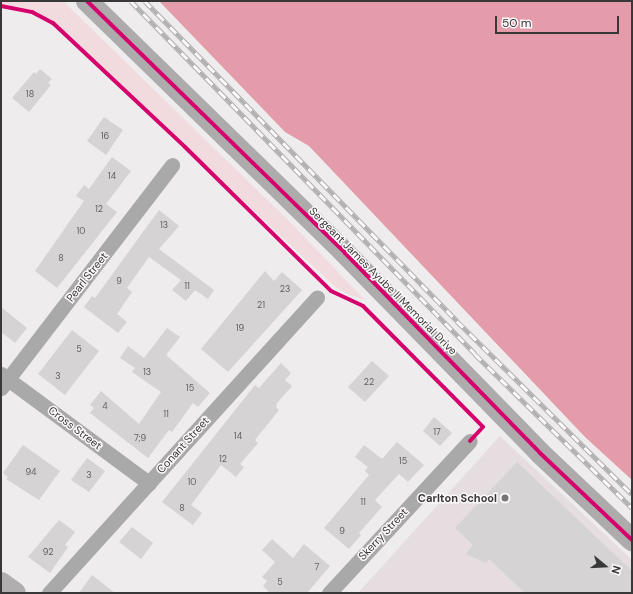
<!DOCTYPE html>
<html>
<head>
<meta charset="utf-8">
<style>
	body { margin:0 }
	#map { position:relative; width:633px; height:594px; overflow:hidden; background:#eeeced; font-family:"DM Sans",sans-serif }
	div>[style] { position:absolute }
	.built>* { inset:0; background:#e5dddf }
	.green>* { inset:0; background:#f2dbdf }
	.water>* { inset:0; background:#e49cab }
	.building>* { inset:0; background:#d5d3d4 }
	.minor>* { height:15px; margin:-7.5px; padding:0 7.5px; transform-origin:7.5px; border-radius:7.5px; background:#a9a9a9 }
	.primary>* { height:22px; margin:-11px; padding:0 11px; transform-origin:11px; border-radius:11px; background:#adabac }
	.trunk>* { height:22px; margin:-11px; padding:0 11px; transform-origin:11px; border-radius:11px; background:#b0aeae }
	.rail>* { height:4.5px; margin-top:-2.25px; transform-origin:0; background:repeating-linear-gradient(90deg,#fdf8f9 0 9px,#b2b1b2 0 18px); box-sizing:border-box; border-block:1px solid #b2b1b2 }
	.cycleway>* { height:4px; margin:-2px; padding:0 2px; transform-origin:2px; border-radius:2px; background:#d6006c }
	.dots>* { width:11px; height:11px; translate:-50% -50%; box-sizing:border-box; border:2px solid #fdf8f9; border-radius:50% }
	span { translate:-50% -50%; white-space:nowrap; text-align:center; line-height:1.15; -webkit-text-stroke:3px #fdf8f9; paint-order:stroke }
	.number-label { font-size:9px; color:#605f5f }
	.number-label span { -webkit-text-stroke-width:0 }
	.street-label { font-size:11px; color:#393838 }
	.poi-label { font-size:11px; color:#393838; font-weight:700 }
	.right { translate:-100% -50%; text-align:right }
	.frame { position:absolute; inset:0; border:2px solid #393838; pointer-events:none }
	.north { position:absolute; left:585px; top:546px; width:40px; height:40px; -webkit-text-stroke:3px #fdf8f9; paint-order:stroke; rotate:108deg; font-size:11px; font-weight:700; line-height:16px; text-align:center; color:#393838 }
	.north::after { content:''; display:block; margin:auto; width:14px; height:18px; background:#393838; clip-path:polygon(50% 0,100% 100%,50% 72%,0 100%) }
	.scale { position:absolute; left:495px; top:16px; width:124px; height:18px; box-sizing:border-box; border:2px solid #393838; border-top:0; padding-left:5px; font-size:12px; line-height:14px; white-space:nowrap; color:#393838; -webkit-text-stroke:3px #fdf8f9; paint-order:stroke }
</style>
</head>
<body>
<div id="map">
	<div class="built">
		<i style="clip-path:polygon(500px 436px,632px 560px,632px 593px,358px 593px)"></i>
	</div>
	<div class="green">
		<i style="clip-path:polygon(1px 1px,63px 1px,290px 222px,365px 300px,345px 293px,333px 285px,53px 23px,32px 12px,1px 6px)"></i>
	</div>
	<div class="water">
		<i style="clip-path:polygon(159px 1px,632px 1px,632px 480px,585px 437px,309px 146px,285px 132px)"></i>
	</div>
	<div class="building">
		<i style="clip-path:polygon(40px 69px,52px 79px,48px 83px,51px 85px,29px 112px,12px 98px,34px 72px,36px 74px)"></i>
		<i style="clip-path:polygon(104px 117px,123px 130px,106px 155px,87px 141px)"></i>
		<i style="clip-path:polygon(112px 157px,131px 171px,106px 204px,117px 212px,57px 288px,35px 271px,84px 201px,76px 196px,84px 185px,89px 189px)"></i>
		<i style="clip-path:polygon(159px 210px,179px 226px,159px 249px,214px 290px,208px 299px,195px 290px,186px 301px,172px 290px,181px 280px,149px 257px,127px 288px,132px 292px,117px 314px,127px 322px,118px 333px,84px 307px,92px 296px,95px 298px)"></i>
		<i style="clip-path:polygon(265px 271px,274px 281px,282px 272px,302px 290px,228px 372px,201px 349px)"></i>
		<i style="clip-path:polygon(1px 307px,27px 328px,15px 343px,1px 332px)"></i>
		<i style="clip-path:polygon(167px 328px,180px 337px,166px 355px,210px 393px,198px 407px,193px 403px,172px 432px,169px 430px,148px 458px,90px 413px,94px 408px,90px 405px,101px 391px,139px 424px,161px 392px,132px 372px,135px 368px,120px 358px,128px 346px,144px 358px)"></i>
		<i style="clip-path:polygon(72px 330px,99px 351px,65px 395px,38px 374px)"></i>
		<i style="clip-path:polygon(372px 361px,389px 376px,365px 402px,348px 387px)"></i>
		<i style="clip-path:polygon(281px 363px,291px 373px,285px 380px,292px 386px,277px 403px,276px 407px,279px 410px,255px 440px,258px 443px,240px 464px,244px 467px,236px 477px,221px 465px,191px 505px,202px 513px,193px 525px,162px 502px,255px 385px,259px 388px)"></i>
		<i style="clip-path:polygon(434px 417px,452px 433px,440px 446px,423px 431px)"></i>
		<i style="clip-path:polygon(397px 442px,424px 465px,408px 482px,399px 474px,375px 500px,382px 507px,359px 533px,361px 535px,349px 549px,324px 528px,369px 475px,365px 471px,368px 467px,355px 457px,364px 445px,382px 459px)"></i>
		<i style="clip-path:polygon(23px 445px,60px 471px,39px 500px,6px 479px,8px 477px,3px 473px)"></i>
		<i style="clip-path:polygon(87px 458px,105px 471px,89px 492px,71px 480px)"></i>
		<i style="clip-path:polygon(517px 462px,632px 571px,632px 593px,525px 593px,489px 559px,486px 563px,466px 554px,473px 545px,455px 528px)"></i>
		<i style="clip-path:polygon(59px 520px,75px 532px,65px 545px,68px 547px,50px 573px,28px 557px)"></i>
		<i style="clip-path:polygon(132px 527px,153px 543px,141px 559px,119px 542px)"></i>
		<i style="clip-path:polygon(272px 539px,293px 558px,304px 544px,330px 566px,307px 593px,270px 593px,263px 586px,267px 581px,262px 577px,275px 562px,262px 550px)"></i>
		<i style="clip-path:polygon(92px 575px,115px 593px,79px 593px)"></i>
	</div>
	<div class="minor">
		<i style="left:1px;top:374px;width:184px;rotate:36.4deg"></i>
		<i style="left:1px;top:388px;width:281px;rotate:-52.5deg"></i>
		<i style="left:49px;top:593px;width:399px;rotate:-47.8deg"></i>
		<i style="left:329px;top:593px;width:207px;rotate:-47.2deg"></i>
	</div>
	<div class="primary">
		<i style="left:87px;top:1px;width:361px;rotate:44.3deg"></i>
		<i style="left:345px;top:253px;width:279px;rotate:45.7deg"></i>
		<i style="left:540px;top:453px;width:127px;rotate:43.4deg"></i>
	</div>
	<div class="trunk">
		<i style="left:1px;top:583px;width:17px;rotate:36deg"></i>
	</div>
	<div class="rail">
		<i style="left:131px;top:1px;width:493px;rotate:45.7deg"></i>
		<i style="left:475px;top:354px;width:220px;rotate:44.4deg"></i>
		<i style="left:145px;top:1px;width:447px;rotate:45.7deg"></i>
		<i style="left:457px;top:321px;width:246px;rotate:44.7deg"></i>
	</div>
	<div class="cycleway">
		<i style="left:87px;top:1px;width:361px;rotate:44.3deg"></i>
		<i style="left:345px;top:253px;width:279px;rotate:45.7deg"></i>
		<i style="left:540px;top:453px;width:127px;rotate:43.4deg"></i>
		<i style="left:1px;top:6px;width:32px;rotate:11deg"></i>
		<i style="left:32px;top:12px;width:24px;rotate:28deg"></i>
		<i style="left:53px;top:23px;width:181px;rotate:43.2deg"></i>
		<i style="left:185px;top:147px;width:205px;rotate:44.6deg"></i>
		<i style="left:331px;top:291px;width:35px;rotate:25deg"></i>
		<i style="left:363px;top:306px;width:170px;rotate:45.2deg"></i>
		<i style="left:483px;top:427px;width:19px;rotate:133deg"></i>
	</div>
	<div class="dots">
		<i style="left:505px;top:498px;background:#787777"></i>
	</div>
	<div class="number-label">
		<span style="left:30px;top:94px">18</span>
		<span style="left:105px;top:136px">16</span>
		<span style="left:112px;top:176px">14</span>
		<span style="left:99px;top:209px">12</span>
		<span style="left:164px;top:225px">13</span>
		<span style="left:81px;top:231px">10</span>
		<span style="left:61px;top:258px">8</span>
		<span style="left:119px;top:281px">9</span>
		<span style="left:187px;top:286px">11</span>
		<span style="left:285px;top:289px">23</span>
		<span style="left:261px;top:305px">21</span>
		<span style="left:240px;top:328px">19</span>
		<span style="left:79px;top:349px">5</span>
		<span style="left:147px;top:372px">13</span>
		<span style="left:58px;top:376px">3</span>
		<span style="left:369px;top:382px">22</span>
		<span style="left:190px;top:388px">15</span>
		<span style="left:105px;top:406px">4</span>
		<span style="left:166px;top:414px">11</span>
		<span style="left:437px;top:432px">17</span>
		<span style="left:238px;top:436px">14</span>
		<span style="left:140px;top:438px">7;9</span>
		<span style="left:223px;top:459px">12</span>
		<span style="left:403px;top:461px">15</span>
		<span style="left:31px;top:472px">94</span>
		<span style="left:89px;top:475px">3</span>
		<span style="left:192px;top:482px">10</span>
		<span style="left:363px;top:502px">11</span>
		<span style="left:182px;top:508px">8</span>
		<span style="left:342px;top:531px">9</span>
		<span style="left:48px;top:552px">92</span>
		<span style="left:317px;top:567px">7</span>
		<span style="left:280px;top:582px">5</span>
	</div>
	<div class="street-label">
		<span style="left:87px;top:277px;rotate:-52deg">Pearl Street</span>
		<span style="left:383px;top:281px;rotate:45deg">Sergeant James Ayube II Memorial Drive</span>
		<span style="left:75px;top:428px;rotate:37deg">Cross Street</span>
		<span style="left:183px;top:445px;rotate:-48deg">Conant Street</span>
		<span style="left:383px;top:534px;rotate:-47deg">Skerry Street</span>
	</div>
	<div class="poi-label">
		<span class="right" style="left:497px;top:498px">Carlton School</span>
	</div>
	<div class="frame"></div>
	<div class="north">N</div>
	<div class="scale">50 m</div>
</div>
</body>
</html>
